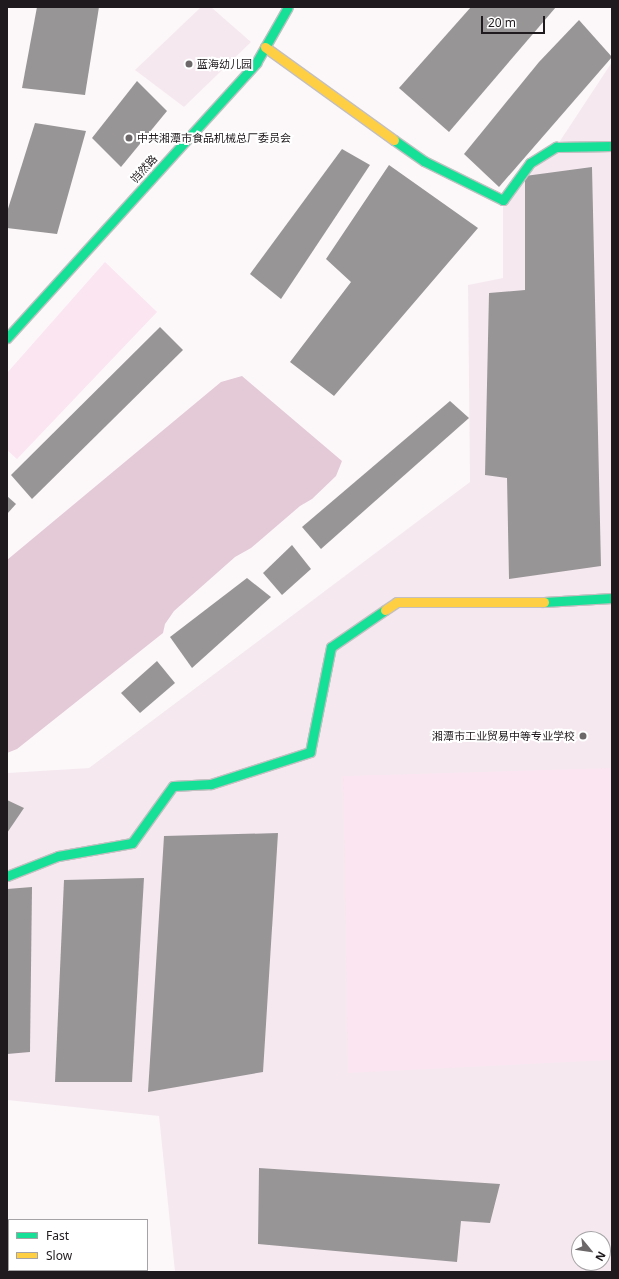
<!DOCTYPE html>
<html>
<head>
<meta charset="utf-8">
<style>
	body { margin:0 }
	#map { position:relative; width:619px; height:1279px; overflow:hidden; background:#fcf8fa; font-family:"Noto Sans","Noto Sans SC",sans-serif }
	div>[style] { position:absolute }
	.built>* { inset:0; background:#f5e9ef }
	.green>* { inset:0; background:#fae5f0 }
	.water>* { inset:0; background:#e4c9d7 }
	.building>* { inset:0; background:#989597 }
	.roads { filter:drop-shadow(1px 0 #c3bfc1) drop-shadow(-1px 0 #c3bfc1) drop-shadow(0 1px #c3bfc1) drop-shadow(0 -1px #c3bfc1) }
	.fast>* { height:9px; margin:-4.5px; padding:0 4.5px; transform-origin:4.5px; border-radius:4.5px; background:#16e098 }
	.slow>* { height:9px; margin:-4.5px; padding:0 4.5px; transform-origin:4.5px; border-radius:4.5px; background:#ffcf43 }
	.dots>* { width:11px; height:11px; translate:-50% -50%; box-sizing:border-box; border:2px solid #fff; border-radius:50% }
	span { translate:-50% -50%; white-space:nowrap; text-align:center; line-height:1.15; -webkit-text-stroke:4px #fff; paint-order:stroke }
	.poi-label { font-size:11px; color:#1f1a1d }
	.left { translate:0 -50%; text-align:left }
	.right { translate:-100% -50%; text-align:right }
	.street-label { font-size:11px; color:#1f1a1d }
	.frame { position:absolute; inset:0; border:8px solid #1f1a1d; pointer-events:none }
	.legend { position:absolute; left:8px; top:1219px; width:140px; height:52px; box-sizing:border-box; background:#fff; border:1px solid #a5a3a5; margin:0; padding:5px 7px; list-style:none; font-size:12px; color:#1f1a1d }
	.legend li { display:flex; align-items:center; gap:8px; height:20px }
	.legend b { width:20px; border:1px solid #a5a3a5 }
	.north { position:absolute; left:571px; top:1231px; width:40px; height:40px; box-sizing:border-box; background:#fff; border:1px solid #a5a3a5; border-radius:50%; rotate:119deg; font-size:11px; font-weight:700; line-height:16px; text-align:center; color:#1f1a1d }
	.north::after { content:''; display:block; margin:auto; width:14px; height:18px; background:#6c686a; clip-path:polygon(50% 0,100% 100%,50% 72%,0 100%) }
	.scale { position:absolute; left:481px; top:16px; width:64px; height:18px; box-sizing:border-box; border:2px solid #1f1a1d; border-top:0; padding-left:5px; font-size:12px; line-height:14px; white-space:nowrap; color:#1f1a1d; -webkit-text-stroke:3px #fff; paint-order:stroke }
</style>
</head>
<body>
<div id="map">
	<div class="built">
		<i style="clip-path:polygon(201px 7px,211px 7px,251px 42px,184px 107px,135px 70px)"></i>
		<i style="clip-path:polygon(evenodd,612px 62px,612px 1272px,175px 1272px,159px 1116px,7px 1100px,7px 773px,89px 768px,470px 482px,468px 285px,503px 278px,503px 200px,556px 147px,612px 62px,579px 1239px,603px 1239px,603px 1263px,579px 1263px,579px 1239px)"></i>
	</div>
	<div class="green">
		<i style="clip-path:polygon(105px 262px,157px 312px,17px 459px,7px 450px,7px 373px)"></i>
		<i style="clip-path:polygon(612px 768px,612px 1060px,348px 1073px,343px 776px)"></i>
	</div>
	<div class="water">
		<i style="clip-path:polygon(242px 376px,342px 461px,336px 476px,312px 499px,300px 506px,251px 548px,235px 557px,174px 611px,165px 624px,163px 633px,17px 749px,7px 753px,7px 560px,221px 382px)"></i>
	</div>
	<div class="building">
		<i style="clip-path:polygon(37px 7px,99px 7px,85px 95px,22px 88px)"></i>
		<i style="clip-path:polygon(471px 7px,556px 7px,449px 132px,399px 88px)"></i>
		<i style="clip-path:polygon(579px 20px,612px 57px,499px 187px,464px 154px,539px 62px)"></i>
		<i style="clip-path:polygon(137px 81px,167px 111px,121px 167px,92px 138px)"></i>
		<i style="clip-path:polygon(35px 123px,86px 131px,57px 234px,7px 228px,7px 212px)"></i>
		<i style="clip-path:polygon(342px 149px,370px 165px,281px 299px,250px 274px)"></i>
		<i style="clip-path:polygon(389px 165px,478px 228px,334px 396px,290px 362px,351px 282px,326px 259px)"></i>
		<i style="clip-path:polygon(592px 167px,601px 566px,509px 579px,507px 478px,485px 475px,489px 293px,525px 290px,525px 176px)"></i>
		<i style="clip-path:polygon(160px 327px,183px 350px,32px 499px,11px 475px)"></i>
		<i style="clip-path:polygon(450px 401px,469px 418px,321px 549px,302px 527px)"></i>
		<i style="clip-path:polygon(7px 496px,16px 504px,7px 514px)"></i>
		<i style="clip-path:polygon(292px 545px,311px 569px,282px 595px,263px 573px)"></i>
		<i style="clip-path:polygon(247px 578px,271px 597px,192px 668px,170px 637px)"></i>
		<i style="clip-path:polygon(157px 661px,175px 683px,140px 713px,121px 693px)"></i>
		<i style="clip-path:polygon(7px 800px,24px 808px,7px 833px)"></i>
		<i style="clip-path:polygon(278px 833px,263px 1072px,148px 1092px,164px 836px)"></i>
		<i style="clip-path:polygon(144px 878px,132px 1082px,55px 1082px,64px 880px)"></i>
		<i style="clip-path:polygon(32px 887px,30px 1052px,7px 1054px,7px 889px)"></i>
		<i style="clip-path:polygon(259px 1168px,500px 1184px,490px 1223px,461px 1221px,457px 1262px,258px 1244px)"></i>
	</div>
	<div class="roads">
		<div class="fast">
			<i style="left:394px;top:140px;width:37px;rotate:35deg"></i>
			<i style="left:424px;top:161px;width:88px;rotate:26.3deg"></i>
			<i style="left:503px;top:200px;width:46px;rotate:-53.9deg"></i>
			<i style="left:530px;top:163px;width:31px;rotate:-32deg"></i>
			<i style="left:556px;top:147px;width:56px;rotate:-1deg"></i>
			<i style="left:7px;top:338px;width:371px;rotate:-47.8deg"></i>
			<i style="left:256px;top:63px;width:64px;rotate:-60.3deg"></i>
			<i style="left:544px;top:602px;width:68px;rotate:-3.4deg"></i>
			<i style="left:7px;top:876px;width:55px;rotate:-21.4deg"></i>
			<i style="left:58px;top:856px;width:75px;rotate:-10deg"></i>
			<i style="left:132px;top:843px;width:70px;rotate:-54.3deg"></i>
			<i style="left:173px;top:786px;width:38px;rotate:-3deg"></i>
			<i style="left:211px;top:784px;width:104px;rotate:-17.9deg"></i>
			<i style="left:310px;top:752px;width:107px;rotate:-78.7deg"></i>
			<i style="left:331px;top:647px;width:65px;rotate:-34.4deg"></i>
		</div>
		<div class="slow">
			<i style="left:265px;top:47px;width:159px;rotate:35.8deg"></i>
			<i style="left:385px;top:610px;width:14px;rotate:-34deg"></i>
			<i style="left:397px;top:602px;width:147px"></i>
		</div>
	</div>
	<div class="dots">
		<i style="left:189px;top:64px;background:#6c686a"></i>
		<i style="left:129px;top:138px;background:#6c686a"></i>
		<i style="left:583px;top:736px;background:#6c686a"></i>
	</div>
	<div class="poi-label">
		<span class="left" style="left:197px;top:64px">蓝海幼儿园</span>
		<span class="left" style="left:137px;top:138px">中共湘潭市食品机械总厂委员会</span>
		<span class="right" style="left:575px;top:736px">湘潭市工业贸易中等专业学校</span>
	</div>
	<div class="street-label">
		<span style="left:144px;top:169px;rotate:-48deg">岿然路</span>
	</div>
	<div class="frame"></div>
	<ul class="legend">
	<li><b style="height:5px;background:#16e098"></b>Fast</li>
	<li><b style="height:5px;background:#ffcf43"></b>Slow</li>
	</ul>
	<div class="north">N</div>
	<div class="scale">20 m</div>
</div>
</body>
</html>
